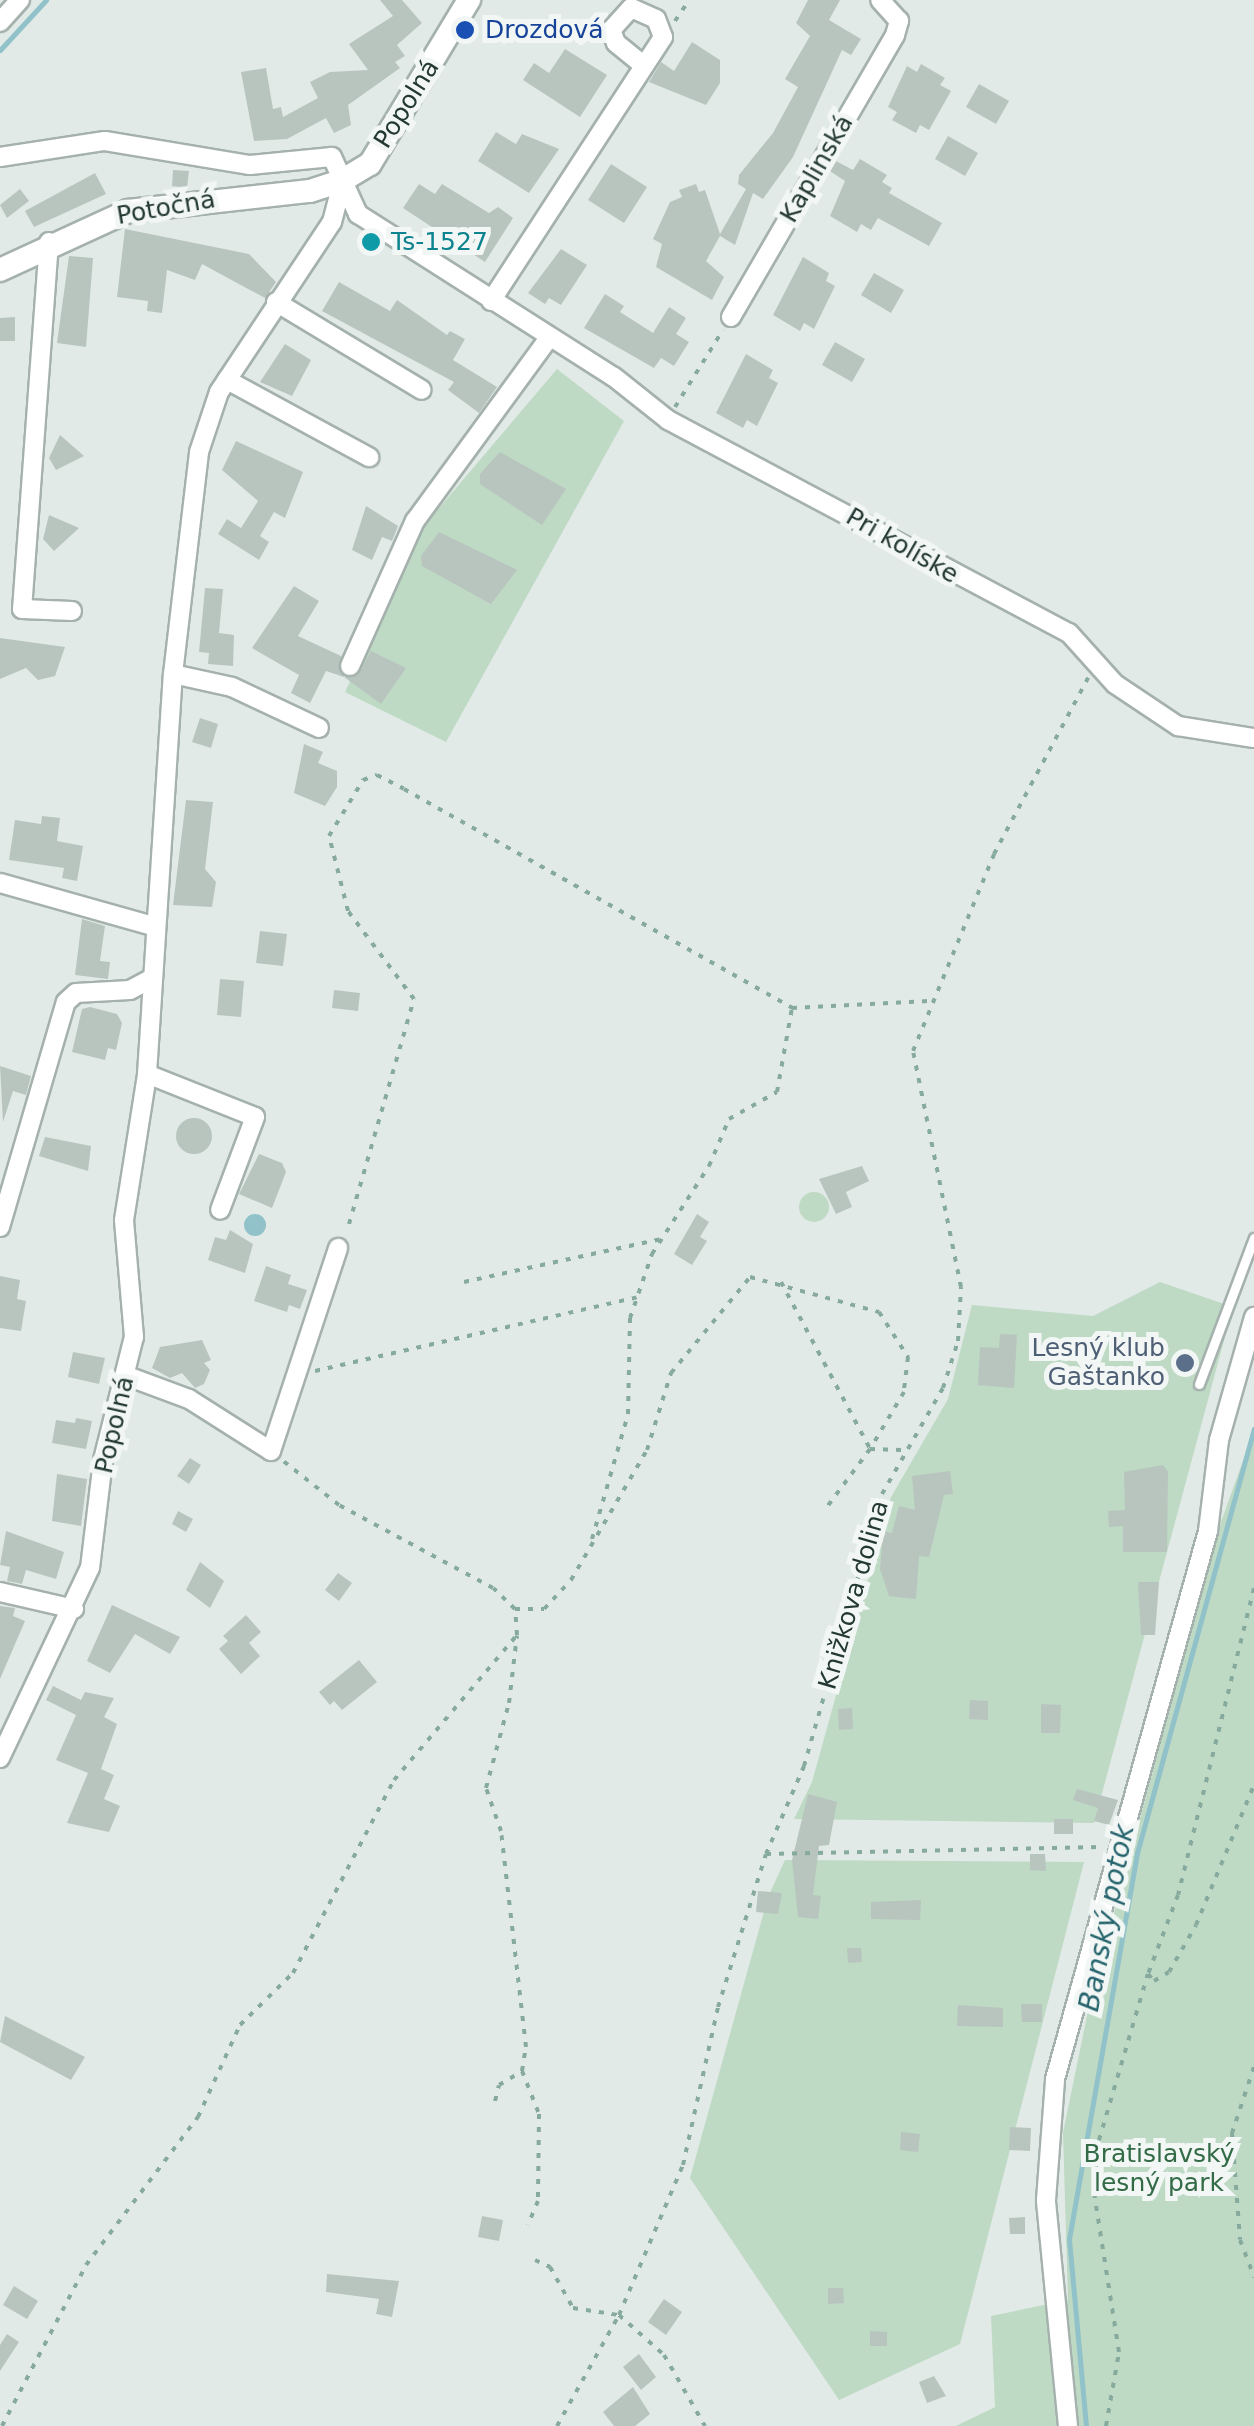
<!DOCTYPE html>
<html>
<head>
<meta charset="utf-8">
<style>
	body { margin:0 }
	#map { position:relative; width:1254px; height:2426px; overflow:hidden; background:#e2eae7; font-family:"DejaVu Sans",sans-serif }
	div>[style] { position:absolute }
	.green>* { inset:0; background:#bed9c4 }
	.round { border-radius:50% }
	.water>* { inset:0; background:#91c2c9 }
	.stream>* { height:5px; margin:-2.5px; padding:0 2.5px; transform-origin:2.5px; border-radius:2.5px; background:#91c2c9 }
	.building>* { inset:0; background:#b8c5bf }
	.path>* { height:4px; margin-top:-2px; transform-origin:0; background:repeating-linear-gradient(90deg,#86aa9e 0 5px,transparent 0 13px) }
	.roads { filter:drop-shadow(2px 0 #a5b1ad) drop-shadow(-2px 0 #a5b1ad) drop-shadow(0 2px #a5b1ad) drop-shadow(0 -2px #a5b1ad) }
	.service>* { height:9px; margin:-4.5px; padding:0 4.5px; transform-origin:4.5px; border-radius:4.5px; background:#fff }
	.minor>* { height:18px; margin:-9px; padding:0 9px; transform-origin:9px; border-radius:9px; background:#fff }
	.tertiary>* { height:22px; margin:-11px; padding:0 11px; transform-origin:11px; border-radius:11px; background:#fff }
	.dots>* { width:28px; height:28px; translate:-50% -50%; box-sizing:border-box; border:5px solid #f2f7f5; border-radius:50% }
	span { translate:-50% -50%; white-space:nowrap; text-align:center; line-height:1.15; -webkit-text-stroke:10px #f2f7f5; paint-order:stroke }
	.transit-label { font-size:25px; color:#164399 }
	.left { translate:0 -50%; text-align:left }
	.street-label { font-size:25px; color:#243933 }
	.culture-label { font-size:25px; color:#0d838f }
	.service-label { font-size:25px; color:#4e5e75 }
	.right { translate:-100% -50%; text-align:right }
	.park-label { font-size:25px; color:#336b47 }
	.water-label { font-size:28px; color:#26646e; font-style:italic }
</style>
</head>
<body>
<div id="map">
	<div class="green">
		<i style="clip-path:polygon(557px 369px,624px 421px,446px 742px,345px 692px,423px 527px)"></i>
		<i class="round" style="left:799px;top:1192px;width:30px;height:30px"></i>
		<i style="clip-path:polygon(1160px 1282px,1233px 1307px,1094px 1823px,794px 1819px,812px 1782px,891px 1497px,948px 1399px,972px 1305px,1093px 1316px)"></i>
		<i style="clip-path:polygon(1254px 1430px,1254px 2426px,956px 2426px,995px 2407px,991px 2316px,1068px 2300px,1063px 2133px,1090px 2001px,1221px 1522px)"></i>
		<i style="clip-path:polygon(785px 1860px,1084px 1862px,960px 2344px,839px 2400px,690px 2178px,768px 1897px)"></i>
	</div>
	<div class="water">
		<i class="round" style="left:244px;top:1214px;width:22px;height:22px"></i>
	</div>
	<div class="stream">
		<i style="left:0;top:50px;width:68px;rotate:-47.4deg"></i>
		<i style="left:1086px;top:2426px;width:188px;rotate:-95.2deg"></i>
		<i style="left:1069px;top:2239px;width:392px;rotate:-80deg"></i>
		<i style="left:1137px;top:1853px;width:440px;rotate:-74.6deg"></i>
	</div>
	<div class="building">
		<i style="clip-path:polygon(380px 0,402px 0,422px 23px,397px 45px,405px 56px,395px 62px,400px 68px,348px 105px,351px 125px,334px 133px,326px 118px,287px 139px,254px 141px,241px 72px,266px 68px,273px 109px,281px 107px,283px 117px,318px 98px,310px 82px,330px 72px,368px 70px,349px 44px,393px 16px)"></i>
		<i style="clip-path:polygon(808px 0,840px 0,829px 20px,861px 39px,851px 55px,842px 50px,793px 157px,763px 199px,753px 193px,735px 245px,720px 236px,706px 261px,724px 277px,712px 300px,656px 267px,662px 244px,653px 239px,670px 202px,682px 197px,679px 190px,696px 184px,699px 192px,705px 190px,720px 234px,746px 189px,738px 184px,739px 175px,773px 133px,798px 87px,785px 79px,810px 36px,796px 23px)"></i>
		<i style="clip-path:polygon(692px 42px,720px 60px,720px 83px,706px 105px,649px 82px,661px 62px,674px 71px)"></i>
		<i style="clip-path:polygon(565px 49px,607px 75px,580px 117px,523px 80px,534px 63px,549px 73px)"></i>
		<i style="clip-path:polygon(921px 64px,945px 78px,940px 85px,951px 91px,929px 130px,920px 125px,916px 133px,892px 120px,897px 112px,888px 107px,907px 66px,917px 72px)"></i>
		<i style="clip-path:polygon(979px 84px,1009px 101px,996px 124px,966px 107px)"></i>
		<i style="clip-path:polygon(496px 132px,516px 144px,522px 134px,559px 149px,529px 193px,478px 161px)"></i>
		<i style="clip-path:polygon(948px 136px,978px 153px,965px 176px,935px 159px)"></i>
		<i style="clip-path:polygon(860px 159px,887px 175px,882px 182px,892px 188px,889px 193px,942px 223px,929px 246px,878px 218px,871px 230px,861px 224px,857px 232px,830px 216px,845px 181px,830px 171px,836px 161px,853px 170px)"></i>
		<i style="clip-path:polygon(611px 164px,647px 187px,624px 223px,588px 200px)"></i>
		<i style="clip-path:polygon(173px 170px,189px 171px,187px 188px,172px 186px)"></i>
		<i style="clip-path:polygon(95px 173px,106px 194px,34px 227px,25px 211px)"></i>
		<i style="clip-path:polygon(419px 184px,435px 194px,442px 184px,489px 213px,498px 207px,513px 218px,485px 262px,403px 208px)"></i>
		<i style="clip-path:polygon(20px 189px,29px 201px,7px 218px,0 205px)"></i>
		<i style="clip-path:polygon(125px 229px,249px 254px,276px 282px,265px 298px,202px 264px,195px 280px,167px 270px,162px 313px,147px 311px,148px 301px,117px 297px)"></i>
		<i style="clip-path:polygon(561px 249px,587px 265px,561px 305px,549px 298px,545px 304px,528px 293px)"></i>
		<i style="clip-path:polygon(69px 256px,93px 258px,86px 347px,57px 343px)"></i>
		<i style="clip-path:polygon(803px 257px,829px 273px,826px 281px,835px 286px,814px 329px,804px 323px,800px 331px,773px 315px)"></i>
		<i style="clip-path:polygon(874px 273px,904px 290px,891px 313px,861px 295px)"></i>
		<i style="clip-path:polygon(339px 282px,390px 311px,397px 300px,447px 335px,450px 331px,465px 339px,453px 360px,497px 387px,479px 413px,448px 390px,454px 382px,322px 311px)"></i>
		<i style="clip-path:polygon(605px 294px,624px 306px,620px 312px,653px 333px,669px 307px,686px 318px,676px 334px,689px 342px,674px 366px,661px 358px,654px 368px,584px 328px)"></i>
		<i style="clip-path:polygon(15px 317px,15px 341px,0 341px,0 318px)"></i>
		<i style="clip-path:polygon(835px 342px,865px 359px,852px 382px,822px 365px)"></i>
		<i style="clip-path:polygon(285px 344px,311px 360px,292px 396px,260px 382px)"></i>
		<i style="clip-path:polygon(746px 354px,773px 370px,769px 378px,778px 383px,757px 426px,747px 420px,743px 428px,716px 413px)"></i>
		<i style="clip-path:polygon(60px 435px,84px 456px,56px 470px,49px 458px)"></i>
		<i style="clip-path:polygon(236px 441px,303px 472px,285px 518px,274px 512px,260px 536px,269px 542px,259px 560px,218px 534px,227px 519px,241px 528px,258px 501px,222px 470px)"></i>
		<i style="clip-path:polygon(500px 452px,566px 489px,542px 525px,480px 484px,480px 474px)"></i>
		<i style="clip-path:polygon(366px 506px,398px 526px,392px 541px,382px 537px,372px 560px,352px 550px)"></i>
		<i style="clip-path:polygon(49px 515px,79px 528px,54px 551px,43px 539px)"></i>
		<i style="clip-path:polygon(439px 532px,517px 570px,491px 604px,422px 566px,421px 556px)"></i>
		<i style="clip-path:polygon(294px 586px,319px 601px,298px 636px,341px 656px,344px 677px,326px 671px,310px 703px,291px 693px,299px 675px,252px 648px)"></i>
		<i style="clip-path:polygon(205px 588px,223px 589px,219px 633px,234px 635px,233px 666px,208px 664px,209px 653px,199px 652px)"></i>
		<i style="clip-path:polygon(0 638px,65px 647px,55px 676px,38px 680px,26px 668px,0 679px)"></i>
		<i style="clip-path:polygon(371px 651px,406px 668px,381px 704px,344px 677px,358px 675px)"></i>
		<i style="clip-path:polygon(200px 718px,218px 724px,211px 748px,192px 742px)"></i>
		<i style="clip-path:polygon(304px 744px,323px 752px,318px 763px,337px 771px,337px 787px,325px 806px,294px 793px)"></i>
		<i style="clip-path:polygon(186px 800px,213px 802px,205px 869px,216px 882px,212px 907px,173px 905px)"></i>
		<i style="clip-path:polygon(42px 816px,60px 818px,57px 841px,83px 846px,77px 881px,62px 878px,64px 868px,9px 860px,15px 820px,41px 824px)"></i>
		<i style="clip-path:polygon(82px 919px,105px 926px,100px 961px,110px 962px,108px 979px,75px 975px)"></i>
		<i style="clip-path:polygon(260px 931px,287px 934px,283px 966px,256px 963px)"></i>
		<i style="clip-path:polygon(220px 979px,244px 981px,241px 1017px,217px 1015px)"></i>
		<i style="clip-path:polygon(334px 990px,360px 993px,358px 1011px,332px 1008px)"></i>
		<i style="clip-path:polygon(90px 1007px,117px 1014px,122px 1023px,116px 1050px,108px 1048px,105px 1060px,72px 1052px,82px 1009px)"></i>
		<i style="clip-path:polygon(0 1066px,31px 1076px,26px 1095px,13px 1091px,3px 1122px)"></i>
		<i class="round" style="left:176px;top:1118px;width:36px;height:36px"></i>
		<i style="clip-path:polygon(45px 1137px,91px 1146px,88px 1171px,39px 1156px)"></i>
		<i style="clip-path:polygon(259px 1154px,282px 1163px,286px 1172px,272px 1208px,239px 1194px)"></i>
		<i style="clip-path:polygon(862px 1166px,869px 1181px,846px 1192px,852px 1207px,836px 1214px,819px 1179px)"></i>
		<i style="clip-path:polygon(697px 1214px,709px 1222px,700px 1237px,707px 1241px,692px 1265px,674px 1254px)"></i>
		<i style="clip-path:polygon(230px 1230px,253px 1244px,245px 1273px,208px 1260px,215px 1237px,226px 1240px)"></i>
		<i style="clip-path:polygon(266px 1266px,291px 1275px,288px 1284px,307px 1290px,300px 1309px,289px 1305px,287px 1312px,254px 1301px)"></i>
		<i style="clip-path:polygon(0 1276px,20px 1280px,17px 1299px,26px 1301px,21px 1331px,0 1328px)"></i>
		<i style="clip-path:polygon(1000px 1334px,1017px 1335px,1014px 1388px,978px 1385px,980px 1347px,999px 1348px)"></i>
		<i style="clip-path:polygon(202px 1340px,211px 1360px,204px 1363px,210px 1370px,204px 1384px,195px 1388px,182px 1373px,170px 1378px,152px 1368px,160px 1347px)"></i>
		<i style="clip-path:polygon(73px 1352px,105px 1358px,99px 1384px,68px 1377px)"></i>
		<i style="clip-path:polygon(1179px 1357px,1193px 1358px,1192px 1376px,1178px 1375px)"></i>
		<i style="clip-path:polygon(76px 1418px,92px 1421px,86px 1449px,52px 1443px,56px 1420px,75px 1423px)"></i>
		<i style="clip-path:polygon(190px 1458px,201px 1465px,189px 1484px,177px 1476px)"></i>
		<i style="clip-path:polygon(1163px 1465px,1168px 1472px,1167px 1552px,1123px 1552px,1123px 1526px,1109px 1527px,1108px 1511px,1125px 1510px,1124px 1472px)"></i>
		<i style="clip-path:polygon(950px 1471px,953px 1494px,944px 1495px,929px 1557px,919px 1556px,916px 1599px,889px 1596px,880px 1569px,883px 1531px,892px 1533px,899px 1506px,915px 1510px,912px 1476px)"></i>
		<i style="clip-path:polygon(57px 1474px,87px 1479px,81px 1526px,52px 1521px)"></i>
		<i style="clip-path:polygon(178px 1511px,193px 1519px,186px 1532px,172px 1524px)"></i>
		<i style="clip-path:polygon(6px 1531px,64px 1552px,56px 1579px,26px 1570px,22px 1584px,7px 1581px,10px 1567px,0 1565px)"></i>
		<i style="clip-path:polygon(200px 1562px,224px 1581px,210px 1608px,186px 1590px)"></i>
		<i style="clip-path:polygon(338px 1573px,352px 1583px,339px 1601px,325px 1590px)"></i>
		<i style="clip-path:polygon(1138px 1582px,1159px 1582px,1155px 1635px,1141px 1635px)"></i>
		<i style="clip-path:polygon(112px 1605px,180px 1637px,170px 1654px,135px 1634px,110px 1673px,87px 1661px)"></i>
		<i style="clip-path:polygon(0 1606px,15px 1608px,13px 1616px,25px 1621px,0 1679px)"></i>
		<i style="clip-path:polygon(246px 1615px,261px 1632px,249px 1643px,260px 1656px,241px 1674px,219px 1649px,228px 1641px,223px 1636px)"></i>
		<i style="clip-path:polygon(359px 1660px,377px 1682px,342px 1710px,334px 1701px,330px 1705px,319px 1692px)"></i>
		<i style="clip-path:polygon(53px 1686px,81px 1700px,85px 1692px,114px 1698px,104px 1717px,117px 1724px,101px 1769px,114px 1775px,104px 1799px,120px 1806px,109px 1832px,67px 1823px,88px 1773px,56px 1760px,76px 1715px,46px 1700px)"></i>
		<i style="clip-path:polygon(970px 1700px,988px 1701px,988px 1720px,969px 1719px)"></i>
		<i style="clip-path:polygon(1041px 1704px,1061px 1705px,1060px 1733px,1041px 1733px)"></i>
		<i style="clip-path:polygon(852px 1708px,853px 1729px,839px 1730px,838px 1709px)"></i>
		<i style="clip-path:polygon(1077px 1789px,1118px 1800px,1109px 1825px,1094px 1821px,1098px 1808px,1073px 1800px)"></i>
		<i style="clip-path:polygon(808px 1794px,837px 1802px,829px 1845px,819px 1846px,813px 1895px,821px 1896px,818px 1919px,798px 1917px,792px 1860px)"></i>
		<i style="clip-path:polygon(1054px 1819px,1073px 1819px,1073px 1834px,1054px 1834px)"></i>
		<i style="clip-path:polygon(1030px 1854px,1045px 1854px,1046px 1871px,1030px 1870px)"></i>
		<i style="clip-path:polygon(758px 1891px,782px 1893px,778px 1914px,756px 1912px)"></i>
		<i style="clip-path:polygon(921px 1900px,920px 1920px,871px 1919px,871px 1902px)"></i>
		<i style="clip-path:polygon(847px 1948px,861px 1948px,862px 1962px,848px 1963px)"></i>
		<i style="clip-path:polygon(1021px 2004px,1042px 2004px,1042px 2022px,1022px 2022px)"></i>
		<i style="clip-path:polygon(958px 2005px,1003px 2008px,1003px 2027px,957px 2026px)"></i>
		<i style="clip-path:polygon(5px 2016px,85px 2057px,71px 2080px,0 2042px)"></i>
		<i style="clip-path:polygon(1010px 2127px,1031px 2128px,1030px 2151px,1009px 2150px)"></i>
		<i style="clip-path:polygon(901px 2132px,920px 2134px,918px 2152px,900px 2150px)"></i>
		<i style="clip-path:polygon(482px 2216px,503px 2220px,499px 2241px,478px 2237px)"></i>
		<i style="clip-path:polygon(1025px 2217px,1025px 2234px,1010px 2234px,1009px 2218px)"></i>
		<i style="clip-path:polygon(327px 2274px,399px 2281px,392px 2317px,376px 2314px,379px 2299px,326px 2292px)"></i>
		<i style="clip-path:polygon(14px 2286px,38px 2301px,27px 2319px,3px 2305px)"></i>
		<i style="clip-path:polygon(828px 2288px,843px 2288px,844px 2303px,828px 2304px)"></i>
		<i style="clip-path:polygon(664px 2299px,682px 2312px,666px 2335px,648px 2322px)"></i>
		<i style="clip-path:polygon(870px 2331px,887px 2332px,887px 2346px,870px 2346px)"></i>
		<i style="clip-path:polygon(7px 2334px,19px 2342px,0 2371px,0 2345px)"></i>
		<i style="clip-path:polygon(639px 2354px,656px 2377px,641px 2390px,623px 2367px)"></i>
		<i style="clip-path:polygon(934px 2376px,946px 2396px,927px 2403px,919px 2382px)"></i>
		<i style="clip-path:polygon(633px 2387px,650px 2414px,635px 2426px,614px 2426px,603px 2412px)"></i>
	</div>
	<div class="path">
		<i style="left:675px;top:21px;width:25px;rotate:-56deg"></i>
		<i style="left:675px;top:407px;width:91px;rotate:-58.1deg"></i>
		<i style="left:349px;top:1224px;width:234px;rotate:-73.9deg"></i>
		<i style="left:414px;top:999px;width:110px;rotate:-126.9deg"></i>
		<i style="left:348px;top:911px;width:77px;rotate:-104.2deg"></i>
		<i style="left:329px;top:836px;width:66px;rotate:-58.7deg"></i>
		<i style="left:363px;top:780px;width:15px;rotate:-20deg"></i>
		<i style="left:377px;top:775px;width:30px;rotate:27deg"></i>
		<i style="left:404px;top:789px;width:446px;rotate:29.4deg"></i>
		<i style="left:792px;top:1008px;width:137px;rotate:-2.9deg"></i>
		<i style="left:464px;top:1282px;width:202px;rotate:-12.3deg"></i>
		<i style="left:781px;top:1282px;width:189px;rotate:61.9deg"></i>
		<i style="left:870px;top:1449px;width:77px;rotate:126.6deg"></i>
		<i style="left:315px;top:1371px;width:330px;rotate:-12.9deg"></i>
		<i style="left:592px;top:1539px;width:130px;rotate:-73.9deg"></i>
		<i style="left:628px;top:1414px;width:96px;rotate:-88.8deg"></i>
		<i style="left:630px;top:1318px;width:68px;rotate:-71deg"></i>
		<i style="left:652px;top:1254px;width:105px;rotate:-57.1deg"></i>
		<i style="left:709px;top:1166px;width:51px;rotate:-66.9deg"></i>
		<i style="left:729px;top:1119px;width:55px;rotate:-29.4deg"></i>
		<i style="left:777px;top:1092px;width:85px;rotate:-79.9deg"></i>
		<i style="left:1254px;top:1588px;width:316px;rotate:103.9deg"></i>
		<i style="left:1178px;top:1895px;width:85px;rotate:110.8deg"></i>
		<i style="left:1148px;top:1974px;width:9px;rotate:49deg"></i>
		<i style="left:1154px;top:1981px;width:17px;rotate:-31deg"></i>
		<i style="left:1169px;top:1972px;width:54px;rotate:-60.1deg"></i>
		<i style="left:1196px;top:1925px;width:152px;rotate:-67.5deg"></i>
		<i style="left:515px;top:1609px;width:29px"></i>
		<i style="left:544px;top:1609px;width:40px;rotate:-47deg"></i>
		<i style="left:571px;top:1580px;width:151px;rotate:-59.7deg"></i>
		<i style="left:647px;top:1450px;width:81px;rotate:-72.7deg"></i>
		<i style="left:671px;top:1373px;width:124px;rotate:-50.5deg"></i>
		<i style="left:750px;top:1277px;width:134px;rotate:15.2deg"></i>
		<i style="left:879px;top:1312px;width:54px;rotate:57.2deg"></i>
		<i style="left:908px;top:1357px;width:35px;rotate:97deg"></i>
		<i style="left:904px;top:1392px;width:66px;rotate:120.8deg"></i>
		<i style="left:870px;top:1449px;width:32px;rotate:2deg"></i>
		<i style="left:766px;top:1854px;width:335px;rotate:-1.2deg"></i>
		<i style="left:1254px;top:2067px;width:70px;rotate:108.4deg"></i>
		<i style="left:1232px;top:2133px;width:107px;rotate:85.7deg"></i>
		<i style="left:1240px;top:2240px;width:40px;rotate:69deg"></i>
		<i style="left:522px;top:2071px;width:46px;rotate:68.4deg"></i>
		<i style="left:539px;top:2114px;width:87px;rotate:90.7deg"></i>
		<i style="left:538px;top:2201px;width:26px;rotate:113deg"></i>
		<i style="left:495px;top:2101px;width:16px;rotate:-76deg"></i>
		<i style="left:499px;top:2085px;width:27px;rotate:-31deg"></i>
		<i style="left:522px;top:2071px;width:24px;rotate:-81deg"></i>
		<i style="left:526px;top:2047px;width:217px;rotate:-96.6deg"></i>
		<i style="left:501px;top:1831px;width:46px;rotate:-109.2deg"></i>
		<i style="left:486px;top:1788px;width:88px;rotate:-74.9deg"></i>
		<i style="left:509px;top:1703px;width:68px;rotate:-83.3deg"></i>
		<i style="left:535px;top:2260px;width:17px;rotate:25deg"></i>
		<i style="left:550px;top:2267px;width:47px;rotate:60.7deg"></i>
		<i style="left:573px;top:2308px;width:47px;rotate:8.7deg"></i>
		<i style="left:619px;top:2315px;width:60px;rotate:41.6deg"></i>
		<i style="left:664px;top:2355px;width:82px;rotate:60deg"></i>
		<i style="left:2px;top:2426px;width:182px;rotate:-62.4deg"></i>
		<i style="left:86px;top:2265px;width:186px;rotate:-52.9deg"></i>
		<i style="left:198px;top:2117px;width:101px;rotate:-65.5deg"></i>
		<i style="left:240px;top:2025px;width:74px;rotate:-44.5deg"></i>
		<i style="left:293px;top:1973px;width:218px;rotate:-62.4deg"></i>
		<i style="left:394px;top:1780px;width:190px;rotate:-49.7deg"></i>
		<i style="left:517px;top:1635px;width:26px;rotate:-94deg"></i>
		<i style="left:515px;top:1609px;width:30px;rotate:-136deg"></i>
		<i style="left:493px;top:1588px;width:175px;rotate:-151.7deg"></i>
		<i style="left:339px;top:1505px;width:73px;rotate:-141.7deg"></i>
		<i style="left:557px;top:2426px;width:127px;rotate:-60.8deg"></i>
		<i style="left:619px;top:2315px;width:163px;rotate:-66.9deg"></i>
		<i style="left:683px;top:2165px;width:162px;rotate:-77.5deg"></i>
		<i style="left:718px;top:2007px;width:160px;rotate:-72.6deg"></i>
		<i style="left:766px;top:1854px;width:96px;rotate:-66.6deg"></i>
		<i style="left:804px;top:1766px;width:283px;rotate:-74deg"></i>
		<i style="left:882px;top:1494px;width:122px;rotate:-60.1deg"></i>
		<i style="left:943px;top:1388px;width:49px;rotate:-72.3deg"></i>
		<i style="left:958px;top:1341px;width:54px;rotate:-86.8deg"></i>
		<i style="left:961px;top:1287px;width:241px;rotate:-101.5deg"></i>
		<i style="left:913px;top:1051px;width:213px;rotate:-67.6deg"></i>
		<i style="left:994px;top:854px;width:200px;rotate:-61.9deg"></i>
		<i style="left:1106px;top:2426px;width:75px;rotate:-80deg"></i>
		<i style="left:1119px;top:2352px;width:161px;rotate:-98.9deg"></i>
		<i style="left:1094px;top:2193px;width:53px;rotate:-84.6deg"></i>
		<i style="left:1099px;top:2140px;width:173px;rotate:-73.6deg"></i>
	</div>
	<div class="roads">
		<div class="service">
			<i style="left:1199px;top:1384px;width:156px;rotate:-69.4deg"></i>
		</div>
		<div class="minor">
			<i style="left:0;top:22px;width:30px;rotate:-48deg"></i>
			<i style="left:0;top:157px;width:106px;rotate:-8.7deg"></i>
			<i style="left:105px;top:141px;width:147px;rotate:9.4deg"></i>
			<i style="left:250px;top:165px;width:82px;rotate:-5.6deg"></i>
			<i style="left:332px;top:157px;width:63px;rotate:65.5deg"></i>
			<i style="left:358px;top:214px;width:303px;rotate:32.5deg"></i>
			<i style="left:614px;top:377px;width:69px;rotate:38.5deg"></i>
			<i style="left:668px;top:420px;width:454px;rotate:28deg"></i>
			<i style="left:1069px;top:633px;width:69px;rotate:48deg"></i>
			<i style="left:1115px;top:684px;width:76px;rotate:33.7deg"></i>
			<i style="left:1178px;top:726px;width:77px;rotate:9deg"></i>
			<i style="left:49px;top:242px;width:368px;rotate:94.2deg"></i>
			<i style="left:22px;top:609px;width:50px;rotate:2.3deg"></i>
			<i style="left:491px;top:301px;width:315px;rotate:-56.9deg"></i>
			<i style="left:663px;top:37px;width:19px;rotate:-111deg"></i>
			<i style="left:656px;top:19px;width:27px;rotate:-156deg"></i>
			<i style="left:631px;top:8px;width:30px;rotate:132deg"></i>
			<i style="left:611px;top:30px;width:14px;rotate:69deg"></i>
			<i style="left:616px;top:43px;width:36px;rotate:39deg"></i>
			<i style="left:276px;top:302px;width:170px;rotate:31.1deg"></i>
			<i style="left:731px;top:317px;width:326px;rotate:-59.8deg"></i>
			<i style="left:895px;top:35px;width:15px;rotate:-74deg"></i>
			<i style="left:899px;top:21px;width:28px;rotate:-132deg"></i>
			<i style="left:227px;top:380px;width:162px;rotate:28.5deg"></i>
			<i style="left:350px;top:666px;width:159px;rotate:-65.9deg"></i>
			<i style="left:415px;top:521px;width:227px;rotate:-53.8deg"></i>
			<i style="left:173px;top:674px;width:60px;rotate:12.4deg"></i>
			<i style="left:232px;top:687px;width:96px;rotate:25.2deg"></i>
			<i style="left:0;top:883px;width:159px;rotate:15.7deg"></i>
			<i style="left:147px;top:1074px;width:116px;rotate:21.7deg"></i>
			<i style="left:255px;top:1117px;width:99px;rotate:110.6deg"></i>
			<i style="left:0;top:1227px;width:234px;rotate:-73.7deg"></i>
			<i style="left:66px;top:1002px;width:13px;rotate:-42deg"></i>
			<i style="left:76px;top:993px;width:54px;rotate:-3.2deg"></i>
			<i style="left:130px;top:990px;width:26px;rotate:-28deg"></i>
			<i style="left:127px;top:1376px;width:66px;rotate:20.4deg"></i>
			<i style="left:189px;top:1399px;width:97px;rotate:32.4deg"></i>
			<i style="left:271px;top:1451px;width:214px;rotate:-71.7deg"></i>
			<i style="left:0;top:1592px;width:76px;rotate:12.9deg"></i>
			<i style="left:0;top:1758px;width:210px;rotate:-64.7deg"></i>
			<i style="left:90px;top:1568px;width:109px;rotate:-83.1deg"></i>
			<i style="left:103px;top:1460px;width:127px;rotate:-75.9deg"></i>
			<i style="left:134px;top:1337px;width:117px;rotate:-94.9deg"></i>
			<i style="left:124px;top:1220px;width:148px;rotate:-81deg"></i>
			<i style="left:147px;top:1074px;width:401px;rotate:-86.3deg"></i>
			<i style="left:173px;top:674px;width:224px;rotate:-83.3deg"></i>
			<i style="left:199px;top:452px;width:63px;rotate:-71.6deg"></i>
			<i style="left:219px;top:392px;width:204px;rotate:-56.4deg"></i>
			<i style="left:332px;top:222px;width:43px;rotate:-75.3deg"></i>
			<i style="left:1068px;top:2426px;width:227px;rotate:-95.6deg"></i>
			<i style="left:1046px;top:2200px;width:121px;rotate:-85.7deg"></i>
			<i style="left:1055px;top:2079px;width:569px;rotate:-74.4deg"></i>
			<i style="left:1208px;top:1531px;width:92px;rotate:-83.1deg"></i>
			<i style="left:1219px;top:1440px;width:128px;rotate:-74.1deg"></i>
		</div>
		<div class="tertiary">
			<i style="left:0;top:270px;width:141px;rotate:-24.7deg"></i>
			<i style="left:128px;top:211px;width:183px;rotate:-6.3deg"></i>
			<i style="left:310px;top:191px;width:35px;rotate:-18deg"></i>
			<i style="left:343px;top:180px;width:31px;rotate:-31deg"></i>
			<i style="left:370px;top:164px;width:192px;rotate:-58.9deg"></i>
		</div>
	</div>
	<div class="dots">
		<i style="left:465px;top:30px;background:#1a4fb4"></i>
		<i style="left:371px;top:242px;background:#0f9aa8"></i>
		<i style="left:1185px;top:1363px;background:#5c6f8a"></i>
	</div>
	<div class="transit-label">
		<span class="left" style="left:485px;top:30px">Drozdová</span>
	</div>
	<div class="street-label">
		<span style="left:407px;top:104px;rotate:-58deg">Popolná</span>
		<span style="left:817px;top:169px;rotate:-60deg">Kaplinská</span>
		<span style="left:166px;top:208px;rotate:-10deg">Potočná</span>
		<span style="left:902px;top:546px;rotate:30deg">Pri kolíske</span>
		<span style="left:115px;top:1425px;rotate:-77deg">Popolná</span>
		<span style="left:854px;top:1595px;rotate:-74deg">Knižkova dolina</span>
	</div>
	<div class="culture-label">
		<span class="left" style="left:391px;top:242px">Ts-1527</span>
	</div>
	<div class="service-label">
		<span class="right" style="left:1165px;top:1363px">Lesný klub<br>Gaštanko</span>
	</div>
	<div class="park-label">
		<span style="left:1159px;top:2169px">Bratislavský<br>lesný park</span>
	</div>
	<div class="water-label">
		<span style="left:1107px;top:1918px;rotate:-79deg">Banský potok</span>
	</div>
</div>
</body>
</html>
